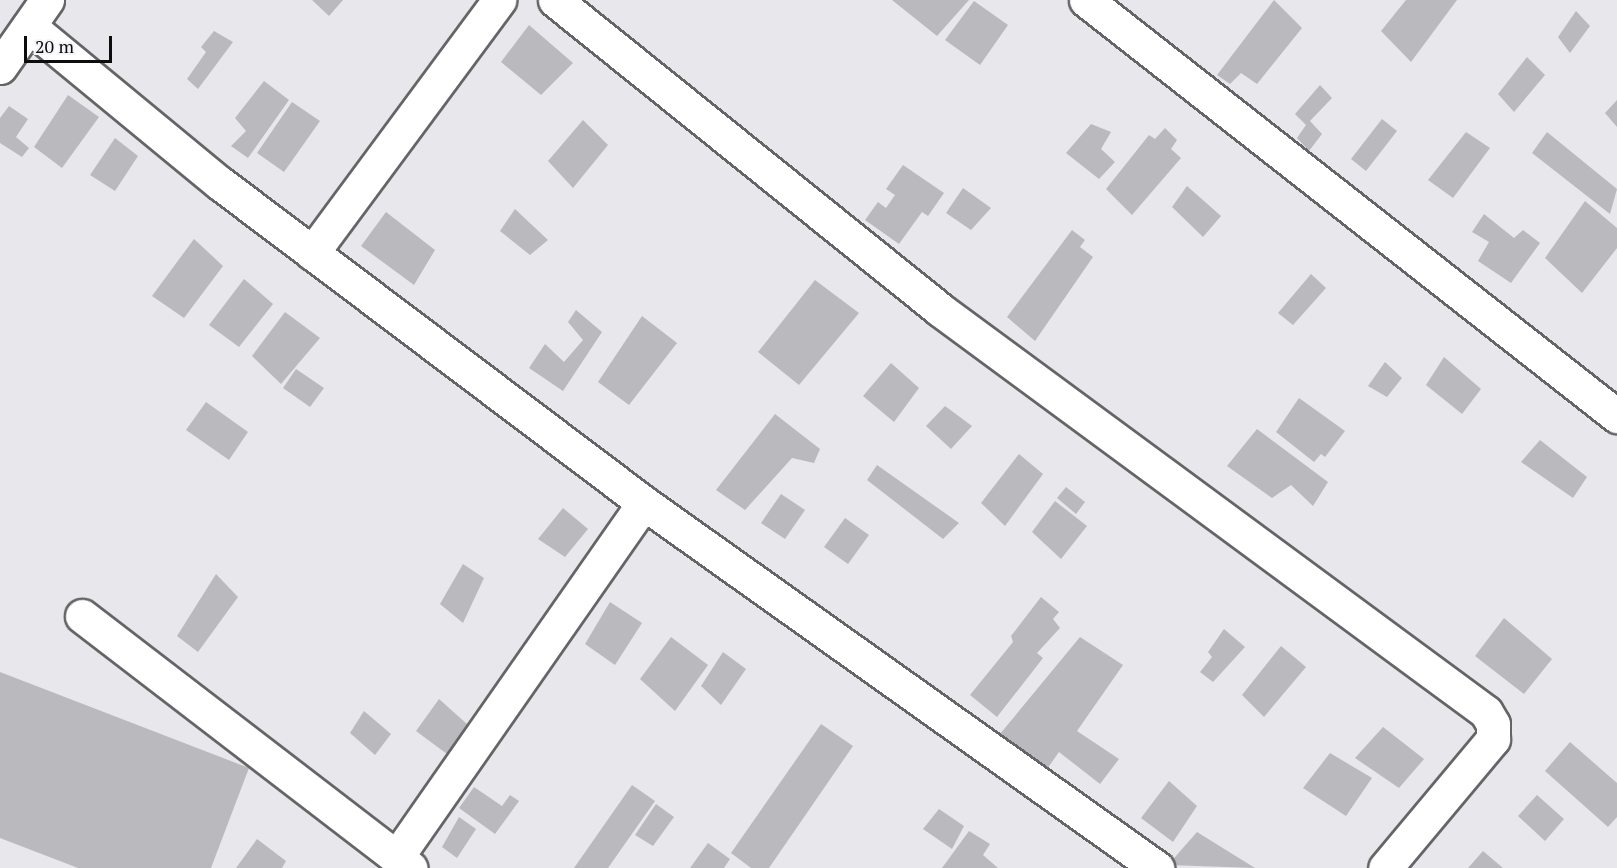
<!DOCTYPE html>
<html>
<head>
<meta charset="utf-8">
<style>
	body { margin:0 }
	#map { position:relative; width:1617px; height:868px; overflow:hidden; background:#e8e8ec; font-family:"PT Serif",serif }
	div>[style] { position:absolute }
	.building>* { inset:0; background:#bababe }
	.roads { filter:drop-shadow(2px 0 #656568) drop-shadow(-2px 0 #656568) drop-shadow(0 2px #656568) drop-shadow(0 -2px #656568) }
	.minor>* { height:33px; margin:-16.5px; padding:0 16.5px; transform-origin:16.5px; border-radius:16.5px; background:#fff }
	span { translate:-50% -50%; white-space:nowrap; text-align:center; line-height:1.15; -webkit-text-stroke:4.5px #f5f5f9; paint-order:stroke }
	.scale { position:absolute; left:24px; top:36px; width:88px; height:27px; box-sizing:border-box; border:3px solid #0d0d0e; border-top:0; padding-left:8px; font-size:18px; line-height:21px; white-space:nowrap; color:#0d0d0e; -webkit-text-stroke:4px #f5f5f9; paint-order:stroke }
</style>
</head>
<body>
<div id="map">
	<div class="building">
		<i style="clip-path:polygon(312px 0,343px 0,329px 16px)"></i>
		<i style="clip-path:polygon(892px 0,969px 0,937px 36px)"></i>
		<i style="clip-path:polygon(1274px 0,1302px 28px,1257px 84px,1241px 73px,1230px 84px,1217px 75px)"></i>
		<i style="clip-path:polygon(1406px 0,1457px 0,1411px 62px,1381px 31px)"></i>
		<i style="clip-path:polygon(974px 1px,1008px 25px,980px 65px,945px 40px)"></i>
		<i style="clip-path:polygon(1576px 11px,1590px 26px,1570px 53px,1558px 37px)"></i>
		<i style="clip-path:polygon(529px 25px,573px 63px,541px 95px,501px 62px)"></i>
		<i style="clip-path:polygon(214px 31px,233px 42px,198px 89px,187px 79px,206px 52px,201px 47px)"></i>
		<i style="clip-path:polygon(1527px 57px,1545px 75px,1514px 112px,1498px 94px)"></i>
		<i style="clip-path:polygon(264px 81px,289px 100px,248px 158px,231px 146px,246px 131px,235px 118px)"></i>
		<i style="clip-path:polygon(1320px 85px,1332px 98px,1310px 121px,1322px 134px,1309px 151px,1297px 138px,1306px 125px,1295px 114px)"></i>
		<i style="clip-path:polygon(68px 95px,99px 117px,62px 168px,34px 147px)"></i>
		<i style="clip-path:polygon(1617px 100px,1617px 127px,1605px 113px)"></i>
		<i style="clip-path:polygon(292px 102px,320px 121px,284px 172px,257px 153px)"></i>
		<i style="clip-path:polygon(9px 106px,28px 119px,16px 137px,29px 148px,22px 157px,0 143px,0 118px)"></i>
		<i style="clip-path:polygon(1382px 119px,1397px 131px,1366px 171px,1351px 159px)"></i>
		<i style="clip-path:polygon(583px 120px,608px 145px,573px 188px,548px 161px)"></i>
		<i style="clip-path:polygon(1091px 124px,1111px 132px,1101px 149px,1115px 162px,1099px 179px,1066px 153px)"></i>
		<i style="clip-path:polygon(1165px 128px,1177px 140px,1171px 149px,1181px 158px,1132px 215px,1106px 189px,1149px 135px,1155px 139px)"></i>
		<i style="clip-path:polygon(1466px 132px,1490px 148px,1453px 198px,1428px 180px)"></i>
		<i style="clip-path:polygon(1547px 132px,1617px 189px,1610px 214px,1532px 153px)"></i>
		<i style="clip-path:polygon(115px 138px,138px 156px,115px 191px,90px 175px)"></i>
		<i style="clip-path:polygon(903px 165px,944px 193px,928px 216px,922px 212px,899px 244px,865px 220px,878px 202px,886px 208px,895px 195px,886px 189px)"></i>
		<i style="clip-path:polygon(1187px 186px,1221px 216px,1203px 237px,1172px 207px)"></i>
		<i style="clip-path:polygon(963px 188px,991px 208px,971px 230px,946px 213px)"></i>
		<i style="clip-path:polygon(1585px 201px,1617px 228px,1617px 248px,1582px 293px,1545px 258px)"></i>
		<i style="clip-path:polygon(515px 209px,548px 240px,530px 255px,500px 231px)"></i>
		<i style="clip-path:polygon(386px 212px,435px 250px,414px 285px,361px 246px)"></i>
		<i style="clip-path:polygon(1484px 214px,1514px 238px,1523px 230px,1540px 243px,1511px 283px,1478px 261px,1489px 242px,1472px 232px)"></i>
		<i style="clip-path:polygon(1072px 230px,1085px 240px,1080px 247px,1093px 257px,1035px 341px,1007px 317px)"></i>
		<i style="clip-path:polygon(194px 239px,223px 266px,184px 318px,152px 296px)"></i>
		<i style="clip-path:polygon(1311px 274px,1326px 288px,1293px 325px,1278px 313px)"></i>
		<i style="clip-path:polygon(244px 279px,273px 304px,239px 347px,209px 325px)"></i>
		<i style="clip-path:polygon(815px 280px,859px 313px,799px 385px,758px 352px)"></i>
		<i style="clip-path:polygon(576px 310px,602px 332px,563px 391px,529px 368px,545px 344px,564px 362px,583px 340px,568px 322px)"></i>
		<i style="clip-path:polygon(285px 312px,320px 338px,281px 384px,252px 356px)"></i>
		<i style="clip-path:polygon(642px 316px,677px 343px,629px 405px,598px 382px)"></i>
		<i style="clip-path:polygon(1444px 357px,1481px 389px,1462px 414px,1426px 385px)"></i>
		<i style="clip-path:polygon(1385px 362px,1402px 378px,1387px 397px,1368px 386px)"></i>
		<i style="clip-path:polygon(891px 363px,919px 388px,894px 422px,863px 396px)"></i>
		<i style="clip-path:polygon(296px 369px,324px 388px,310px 407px,283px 388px)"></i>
		<i style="clip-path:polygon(1299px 398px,1345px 431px,1325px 457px,1321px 454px,1314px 462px,1276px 432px)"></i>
		<i style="clip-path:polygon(206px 402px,248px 432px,229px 460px,186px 430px)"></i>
		<i style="clip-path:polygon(945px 406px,972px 426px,951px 449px,926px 426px)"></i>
		<i style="clip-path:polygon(775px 414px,820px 449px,814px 463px,792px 458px,745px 510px,716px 490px)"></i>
		<i style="clip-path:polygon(1257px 429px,1328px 482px,1313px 506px,1291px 485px,1272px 498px,1227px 466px)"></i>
		<i style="clip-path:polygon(1540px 440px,1587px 477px,1573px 498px,1521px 462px)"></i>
		<i style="clip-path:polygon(1019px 454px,1043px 474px,1005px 526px,981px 503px)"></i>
		<i style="clip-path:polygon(877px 465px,959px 523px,943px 539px,867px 480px)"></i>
		<i style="clip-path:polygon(1066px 487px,1085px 502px,1076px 514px,1057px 498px)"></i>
		<i style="clip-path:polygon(781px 494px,805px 510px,785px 539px,761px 523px)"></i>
		<i style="clip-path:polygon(1055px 501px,1087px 526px,1061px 559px,1032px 532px)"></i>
		<i style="clip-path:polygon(563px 508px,588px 529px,565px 557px,538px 539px)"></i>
		<i style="clip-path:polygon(845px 518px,869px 535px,848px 564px,824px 547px)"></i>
		<i style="clip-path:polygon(463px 564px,484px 578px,463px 623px,440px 604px)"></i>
		<i style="clip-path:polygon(216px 574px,238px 597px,198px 652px,177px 636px)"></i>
		<i style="clip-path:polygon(1041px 597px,1059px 612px,1053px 619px,1060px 628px,1037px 653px,1043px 658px,997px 717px,970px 695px,1013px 642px,1011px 636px)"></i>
		<i style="clip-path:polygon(610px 602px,642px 623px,615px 665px,585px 644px)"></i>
		<i style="clip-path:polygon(1504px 618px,1552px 659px,1524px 694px,1475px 656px)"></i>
		<i style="clip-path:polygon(1224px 629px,1245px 647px,1213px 682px,1200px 672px,1212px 657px,1208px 652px)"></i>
		<i style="clip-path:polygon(671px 637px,708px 665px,675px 711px,640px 679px)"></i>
		<i style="clip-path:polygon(1080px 637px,1123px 665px,1077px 731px,1119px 759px,1100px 784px,1059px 752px,1042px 776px,995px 740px)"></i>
		<i style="clip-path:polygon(1281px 646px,1306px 667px,1264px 717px,1242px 695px)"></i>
		<i style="clip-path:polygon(723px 652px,746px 669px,721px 705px,701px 686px)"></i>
		<i style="clip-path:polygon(0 672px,249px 768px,211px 868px,78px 868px,0 838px)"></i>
		<i style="clip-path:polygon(439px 699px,467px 724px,447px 754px,416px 731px)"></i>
		<i style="clip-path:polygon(364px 711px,391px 734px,375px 755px,350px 733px)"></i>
		<i style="clip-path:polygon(821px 724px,853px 746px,769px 868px,751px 868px,731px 853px)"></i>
		<i style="clip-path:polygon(1383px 727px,1424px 759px,1399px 788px,1355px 758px)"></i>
		<i style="clip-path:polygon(1570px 742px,1617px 783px,1617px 817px,1608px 827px,1545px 771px)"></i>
		<i style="clip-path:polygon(1330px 753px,1372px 778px,1346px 816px,1303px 788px)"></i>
		<i style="clip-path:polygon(1169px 781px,1197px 806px,1173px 842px,1141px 818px)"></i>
		<i style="clip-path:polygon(632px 785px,655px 801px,608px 868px,574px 868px)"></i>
		<i style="clip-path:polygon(474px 787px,502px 806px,510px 795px,519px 801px,495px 834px,459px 808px)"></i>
		<i style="clip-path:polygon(1537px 795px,1564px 819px,1545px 841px,1518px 816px)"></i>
		<i style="clip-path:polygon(656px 804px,674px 817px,653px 846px,635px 835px)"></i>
		<i style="clip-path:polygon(939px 809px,964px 826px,952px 849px,923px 829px)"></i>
		<i style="clip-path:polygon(459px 817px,476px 829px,457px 858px,442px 847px)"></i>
		<i style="clip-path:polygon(969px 831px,990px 844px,983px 855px,998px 868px,942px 868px)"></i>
		<i style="clip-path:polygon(1197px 832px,1255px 868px,1168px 865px)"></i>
		<i style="clip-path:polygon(257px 839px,286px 861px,282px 868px,236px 868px)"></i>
		<i style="clip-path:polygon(708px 843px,730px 859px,724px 868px,690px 868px)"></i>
		<i style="clip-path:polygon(1483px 851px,1503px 868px,1468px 868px)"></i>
	</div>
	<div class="roads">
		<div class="minor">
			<i style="left:555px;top:0;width:493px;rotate:38.8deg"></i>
			<i style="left:939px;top:309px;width:679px;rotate:36.38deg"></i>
			<i style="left:1486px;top:712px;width:14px;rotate:60deg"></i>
			<i style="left:1493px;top:724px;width:15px;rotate:90deg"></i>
			<i style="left:1493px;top:739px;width:168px;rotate:129.9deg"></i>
			<i style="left:1086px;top:0;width:675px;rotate:38.08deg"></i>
			<i style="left:29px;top:26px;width:249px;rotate:39.5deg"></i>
			<i style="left:221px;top:184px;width:530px;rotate:37.02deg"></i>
			<i style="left:644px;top:503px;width:630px;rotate:35.43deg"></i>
			<i style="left:0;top:67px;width:82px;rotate:-55deg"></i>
			<i style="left:312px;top:253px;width:315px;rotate:-53.5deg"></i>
			<i style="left:82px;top:616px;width:414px;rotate:37.5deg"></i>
			<i style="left:396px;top:858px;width:433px;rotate:-55.1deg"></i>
		</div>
	</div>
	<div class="scale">20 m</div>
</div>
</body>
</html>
